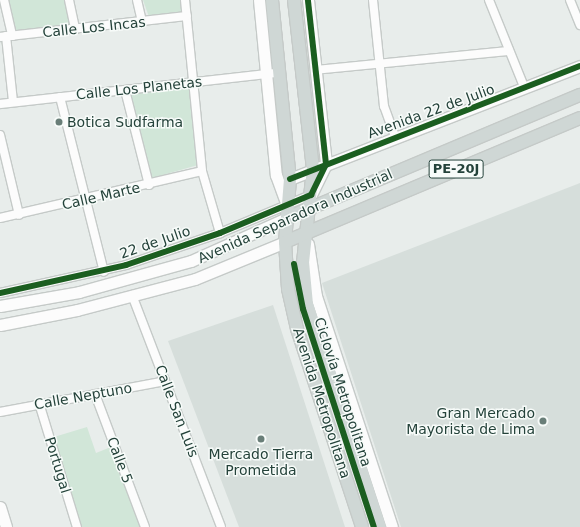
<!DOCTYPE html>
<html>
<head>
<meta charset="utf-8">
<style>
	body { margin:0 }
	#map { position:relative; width:580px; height:527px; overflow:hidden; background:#e8edeb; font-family:"DejaVu Sans",sans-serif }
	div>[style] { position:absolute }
	.built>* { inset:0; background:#d6dedb }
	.green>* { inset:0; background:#d1e6d8 }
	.roads { filter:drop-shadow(1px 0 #c5cac8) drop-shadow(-1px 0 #c5cac8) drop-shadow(0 1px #c5cac8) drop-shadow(0 -1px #c5cac8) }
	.street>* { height:8px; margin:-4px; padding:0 4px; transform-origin:4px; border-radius:4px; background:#fcfcfc }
	.secondary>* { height:11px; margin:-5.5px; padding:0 5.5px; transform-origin:5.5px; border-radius:5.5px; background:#fcfcfc }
	.primary>* { height:12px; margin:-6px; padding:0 6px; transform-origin:6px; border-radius:6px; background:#cfd7d5 }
	.cycleway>* { height:6px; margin:-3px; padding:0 3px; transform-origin:3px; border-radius:3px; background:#1b5e20 }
	.dots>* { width:11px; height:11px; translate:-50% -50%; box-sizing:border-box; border:2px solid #f7fbf9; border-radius:50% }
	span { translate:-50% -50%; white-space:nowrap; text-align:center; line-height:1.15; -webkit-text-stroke:3px #f7fbf9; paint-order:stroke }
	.shield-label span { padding:1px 3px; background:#f7fbf9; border:1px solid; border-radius:3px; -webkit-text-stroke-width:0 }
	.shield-label { font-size:13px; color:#24423a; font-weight:700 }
	.street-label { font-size:14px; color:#24423a }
	.poi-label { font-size:14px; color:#24423a }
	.left { translate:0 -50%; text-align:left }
	.right { translate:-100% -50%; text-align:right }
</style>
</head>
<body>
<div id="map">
	<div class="built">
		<i style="clip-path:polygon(580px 183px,580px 527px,401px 527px,322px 283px)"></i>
		<i style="clip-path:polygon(273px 305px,345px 527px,239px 527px,168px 341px)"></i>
	</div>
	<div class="green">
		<i style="clip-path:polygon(7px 0,66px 0,71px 25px,14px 32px)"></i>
		<i style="clip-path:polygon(143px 0,182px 0,184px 12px,149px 17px)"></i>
		<i style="clip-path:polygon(192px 87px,198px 165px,152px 178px,131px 94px)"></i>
		<i style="clip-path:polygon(87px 427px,96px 453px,111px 447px,140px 527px,82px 527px,54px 437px)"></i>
	</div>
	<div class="roads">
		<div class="street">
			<i style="left:4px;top:0;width:37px;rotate:77deg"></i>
			<i style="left:69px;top:0;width:30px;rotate:78deg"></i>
			<i style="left:137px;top:0;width:22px;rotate:77deg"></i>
			<i style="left:185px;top:0;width:172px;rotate:84.3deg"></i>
			<i style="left:202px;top:171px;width:65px;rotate:73.8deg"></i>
			<i style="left:373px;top:0;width:107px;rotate:84.1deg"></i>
			<i style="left:384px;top:106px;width:33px;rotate:70deg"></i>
			<i style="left:489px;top:0;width:96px;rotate:68deg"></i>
			<i style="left:570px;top:0;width:27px;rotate:68deg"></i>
			<i style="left:6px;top:36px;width:66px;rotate:83.9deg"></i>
			<i style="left:0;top:37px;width:188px;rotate:-6.4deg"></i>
			<i style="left:315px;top:70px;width:195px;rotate:-5.6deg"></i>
			<i style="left:125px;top:90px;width:98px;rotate:75.8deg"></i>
			<i style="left:60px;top:97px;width:180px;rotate:75.9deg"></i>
			<i style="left:0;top:104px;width:280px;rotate:-6.4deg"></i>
			<i style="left:0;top:135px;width:82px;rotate:76.6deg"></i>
			<i style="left:0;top:218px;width:207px;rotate:-13.1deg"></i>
			<i style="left:0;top:293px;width:129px;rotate:-12.5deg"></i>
			<i style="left:126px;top:265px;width:99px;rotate:-18.8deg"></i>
			<i style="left:220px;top:233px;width:99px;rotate:-22.7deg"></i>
			<i style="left:132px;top:295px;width:248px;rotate:69deg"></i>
			<i style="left:95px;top:394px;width:142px;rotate:69.4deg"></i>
			<i style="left:39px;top:403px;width:130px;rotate:73deg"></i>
			<i style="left:0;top:412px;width:168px;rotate:-10.6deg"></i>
		</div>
		<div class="secondary">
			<i style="left:259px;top:0;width:176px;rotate:84.5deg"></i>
			<i style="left:276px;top:175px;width:32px;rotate:70deg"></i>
			<i style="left:308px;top:0;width:165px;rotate:83.7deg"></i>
			<i style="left:326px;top:164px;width:34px;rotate:116deg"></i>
			<i style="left:290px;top:179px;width:311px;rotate:-21.3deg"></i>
			<i style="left:308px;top:244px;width:53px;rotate:81.3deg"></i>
			<i style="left:316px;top:296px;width:243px;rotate:71.8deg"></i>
			<i style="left:0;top:306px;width:80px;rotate:-10deg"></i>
			<i style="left:79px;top:292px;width:116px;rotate:-15.5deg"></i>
			<i style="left:191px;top:261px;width:105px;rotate:-24.1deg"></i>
			<i style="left:0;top:325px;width:78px;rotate:-11deg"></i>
			<i style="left:77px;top:310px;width:122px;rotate:-14.7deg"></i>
			<i style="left:195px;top:279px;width:97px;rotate:-22.3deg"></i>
			<i style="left:0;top:507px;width:21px;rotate:73deg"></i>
		</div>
		<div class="primary">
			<i style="left:272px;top:0;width:180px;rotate:84.3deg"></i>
			<i style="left:290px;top:179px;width:63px;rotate:94.5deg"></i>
			<i style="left:285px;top:242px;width:47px;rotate:86.3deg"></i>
			<i style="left:288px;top:289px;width:41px;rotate:77.3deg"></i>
			<i style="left:297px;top:329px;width:208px;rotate:71.8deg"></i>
			<i style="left:294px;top:0;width:170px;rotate:83.6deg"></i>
			<i style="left:313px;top:169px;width:94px;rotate:96.1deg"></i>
			<i style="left:303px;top:262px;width:42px;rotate:84.6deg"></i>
			<i style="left:307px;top:304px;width:235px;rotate:71.9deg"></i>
			<i style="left:287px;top:218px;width:318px;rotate:-22.8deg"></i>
			<i style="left:285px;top:242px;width:320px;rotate:-22.8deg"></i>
		</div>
	</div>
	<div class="cycleway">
		<i style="left:290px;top:179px;width:311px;rotate:-21.3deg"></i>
		<i style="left:294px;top:264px;width:46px;rotate:78.7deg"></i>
		<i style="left:303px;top:309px;width:229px;rotate:72deg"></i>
		<i style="left:0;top:293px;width:129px;rotate:-12.5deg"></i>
		<i style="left:126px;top:265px;width:99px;rotate:-18.8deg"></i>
		<i style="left:220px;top:233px;width:99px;rotate:-22.7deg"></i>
		<i style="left:311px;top:195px;width:34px;rotate:-64deg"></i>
		<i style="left:326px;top:164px;width:165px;rotate:-96.3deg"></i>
	</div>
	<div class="dots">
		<i style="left:59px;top:122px;background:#697e78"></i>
		<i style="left:543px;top:421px;background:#697e78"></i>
		<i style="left:261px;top:439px;background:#697e78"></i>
	</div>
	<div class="shield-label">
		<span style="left:456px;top:169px">PE-20J</span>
	</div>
	<div class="street-label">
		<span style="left:94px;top:27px;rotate:-6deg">Calle Los Incas</span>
		<span style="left:139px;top:88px;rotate:-6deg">Calle Los Planetas</span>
		<span style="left:431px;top:111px;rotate:-20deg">Avenida 22 de Julio</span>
		<span style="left:101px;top:196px;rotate:-13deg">Calle Marte</span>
		<span style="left:295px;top:216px;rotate:-24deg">Avenida Separadora Industrial</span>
		<span style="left:155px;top:242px;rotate:-19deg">22 de Julio</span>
		<span style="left:343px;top:392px;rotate:72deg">Ciclovía Metropolitana</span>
		<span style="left:83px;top:396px;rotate:-10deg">Calle Neptuno</span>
		<span style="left:322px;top:403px;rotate:72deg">Avenida Metropolitana</span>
		<span style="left:177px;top:411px;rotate:69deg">Calle San Luis</span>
		<span style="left:120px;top:460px;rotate:69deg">Calle 5</span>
		<span style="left:58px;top:465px;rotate:73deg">Portugal</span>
	</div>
	<div class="poi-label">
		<span class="left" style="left:67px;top:122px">Botica Sudfarma</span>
		<span class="right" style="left:535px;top:421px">Gran Mercado<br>Mayorista de Lima</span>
		<span style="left:261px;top:462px">Mercado Tierra<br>Prometida</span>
	</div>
</div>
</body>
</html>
